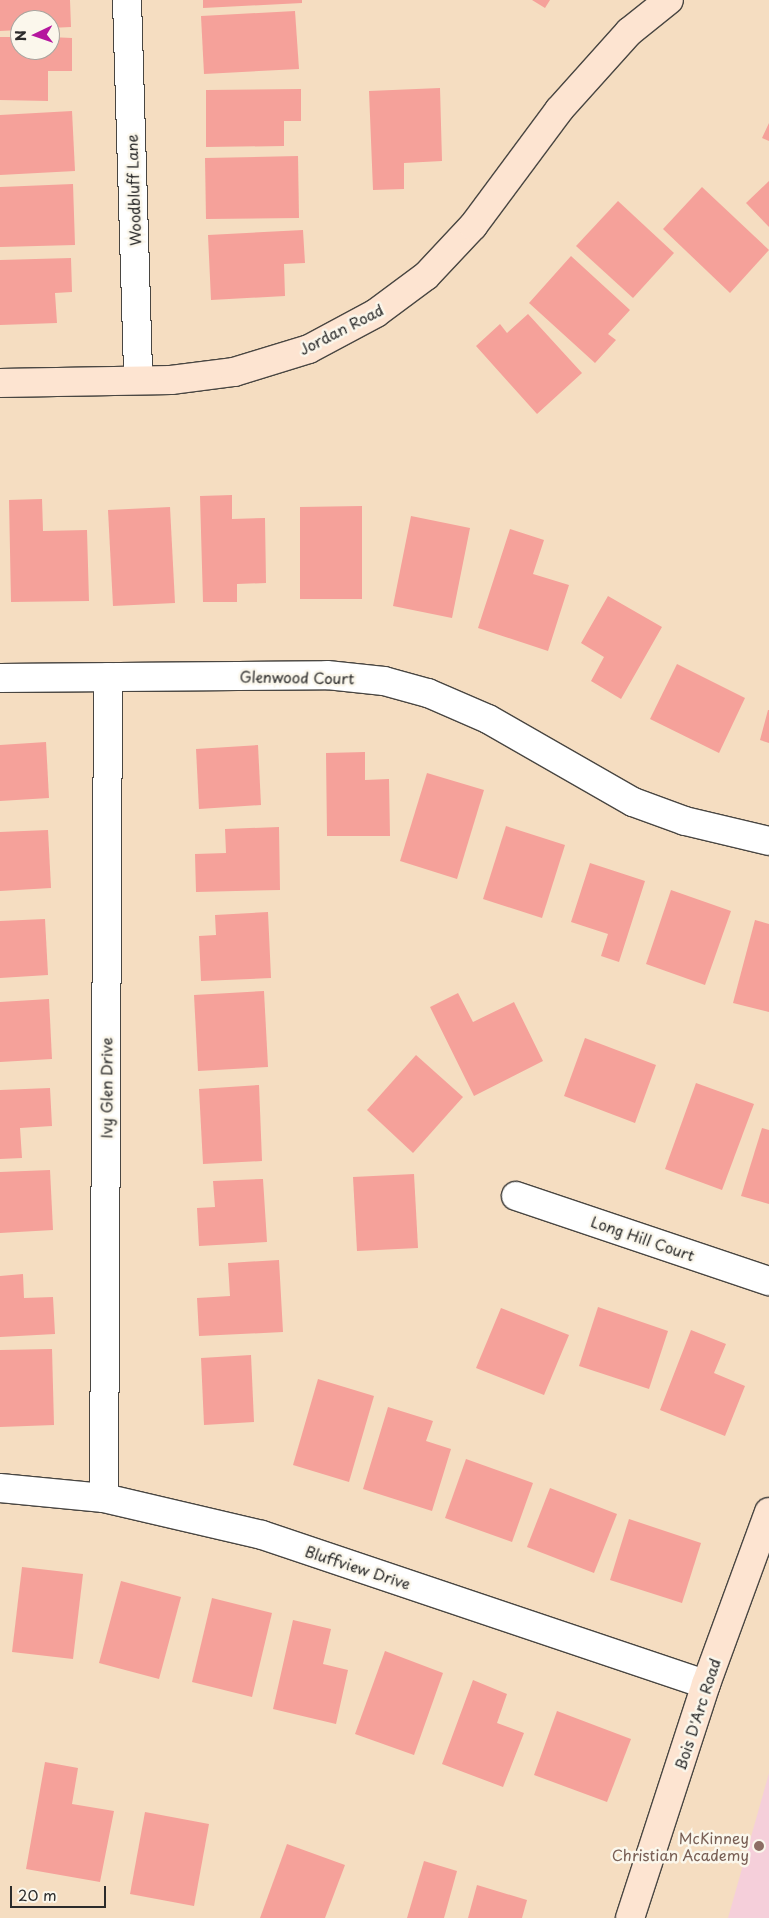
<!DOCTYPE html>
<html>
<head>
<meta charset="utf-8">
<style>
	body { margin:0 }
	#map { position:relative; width:769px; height:1918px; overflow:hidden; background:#f5ddc1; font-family:"Playpen Sans",sans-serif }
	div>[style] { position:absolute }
	.built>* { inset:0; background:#f5cfda }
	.building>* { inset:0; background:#f5a19a }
	.roads { filter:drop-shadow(1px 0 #494642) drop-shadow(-1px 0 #494642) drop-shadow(0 1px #494642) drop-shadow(0 -1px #494642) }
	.street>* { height:28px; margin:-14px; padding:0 14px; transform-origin:14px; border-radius:14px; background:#fff }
	.secondary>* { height:28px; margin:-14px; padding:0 14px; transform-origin:14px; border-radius:14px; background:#fde4d1 }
	.dots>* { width:14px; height:14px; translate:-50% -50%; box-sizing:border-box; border:2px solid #fbf7ec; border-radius:50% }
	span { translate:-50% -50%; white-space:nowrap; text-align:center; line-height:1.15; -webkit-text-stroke:5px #fbf7ec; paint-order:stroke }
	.street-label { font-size:15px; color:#2b2b2b }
	.education-label { font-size:15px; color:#785e54 }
	.right { translate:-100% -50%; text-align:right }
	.north { position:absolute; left:10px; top:10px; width:50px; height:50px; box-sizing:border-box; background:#fbf7ec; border:1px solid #a8a59f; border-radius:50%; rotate:267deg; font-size:14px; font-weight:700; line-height:20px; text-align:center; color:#2b2b2b }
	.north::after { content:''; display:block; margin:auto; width:18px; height:22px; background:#b5179e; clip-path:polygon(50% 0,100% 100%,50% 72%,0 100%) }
	.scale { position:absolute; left:10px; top:1886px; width:96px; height:22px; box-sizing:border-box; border:2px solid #2b2b2b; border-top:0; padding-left:6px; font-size:15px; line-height:18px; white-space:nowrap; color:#2b2b2b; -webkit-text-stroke:4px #fbf7ec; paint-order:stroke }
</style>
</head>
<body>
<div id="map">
	<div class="built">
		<i style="clip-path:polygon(769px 1773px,769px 1918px,728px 1918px)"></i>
	</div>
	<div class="building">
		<i style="clip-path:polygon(0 0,70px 0,71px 27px,50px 28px,50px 20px,20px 20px,20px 30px,0 31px)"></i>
		<i style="clip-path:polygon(203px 0,302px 0,302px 3px,203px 8px)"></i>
		<i style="clip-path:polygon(532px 0,550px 0,545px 8px)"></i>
		<i style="clip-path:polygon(295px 11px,299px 69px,204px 74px,201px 16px)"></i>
		<i style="clip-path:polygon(0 37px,20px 37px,20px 50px,50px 50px,50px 37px,72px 38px,72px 71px,48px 71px,48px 101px,0 100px)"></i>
		<i style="clip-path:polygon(440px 88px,442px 161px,404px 163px,404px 189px,373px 190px,369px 91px)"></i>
		<i style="clip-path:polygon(301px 89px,301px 121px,284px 121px,284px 146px,206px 147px,206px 90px)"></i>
		<i style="clip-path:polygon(72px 111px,75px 171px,0 175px,0 115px)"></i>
		<i style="clip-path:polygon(769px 123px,769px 141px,762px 138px)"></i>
		<i style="clip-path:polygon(298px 156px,299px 218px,206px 219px,205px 158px)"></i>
		<i style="clip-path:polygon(769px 181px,769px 227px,746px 203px)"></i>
		<i style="clip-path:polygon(73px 184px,75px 245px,0 247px,0 187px)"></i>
		<i style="clip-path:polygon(702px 187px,769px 250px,730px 293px,663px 229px)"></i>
		<i style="clip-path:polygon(618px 201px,674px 253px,633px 298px,576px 246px)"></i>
		<i style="clip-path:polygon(303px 230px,305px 263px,284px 264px,285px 296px,211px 300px,208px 235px)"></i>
		<i style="clip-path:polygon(571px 256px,630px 310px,608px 334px,616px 340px,595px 363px,529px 303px)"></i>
		<i style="clip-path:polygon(71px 258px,72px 292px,55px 293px,57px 323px,0 325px,0 260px)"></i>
		<i style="clip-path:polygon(528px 314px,582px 373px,537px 414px,476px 346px,500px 324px,507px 333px)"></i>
		<i style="clip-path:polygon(232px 495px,232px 519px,265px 518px,266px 583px,237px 584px,237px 602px,203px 602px,200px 496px)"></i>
		<i style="clip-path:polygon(42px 499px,43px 531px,87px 530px,89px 601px,11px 602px,9px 500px)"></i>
		<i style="clip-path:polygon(362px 506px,362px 599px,300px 599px,300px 507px)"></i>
		<i style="clip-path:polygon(170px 507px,175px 603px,113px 606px,108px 510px)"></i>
		<i style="clip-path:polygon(411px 516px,470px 528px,452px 618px,393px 606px)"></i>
		<i style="clip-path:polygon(510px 529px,544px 540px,533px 574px,569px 585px,548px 651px,478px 628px)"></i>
		<i style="clip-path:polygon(608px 596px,662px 627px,621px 699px,591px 681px,604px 657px,581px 643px)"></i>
		<i style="clip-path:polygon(677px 664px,745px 698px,719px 753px,650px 719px)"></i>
		<i style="clip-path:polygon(768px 710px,769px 710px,769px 743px,760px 740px)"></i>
		<i style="clip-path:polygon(46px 742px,49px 798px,0 801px,0 745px)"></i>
		<i style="clip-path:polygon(258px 745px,261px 805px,199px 809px,196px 749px)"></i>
		<i style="clip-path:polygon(365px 752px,365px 780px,389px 779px,390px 836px,327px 836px,326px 753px)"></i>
		<i style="clip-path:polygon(427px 773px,484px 790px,457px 879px,400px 861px)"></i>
		<i style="clip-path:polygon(506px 826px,565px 845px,542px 918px,483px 899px)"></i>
		<i style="clip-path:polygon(279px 827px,280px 890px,196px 892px,195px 854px,226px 853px,225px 829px)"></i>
		<i style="clip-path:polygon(48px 830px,51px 888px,0 891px,0 832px)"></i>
		<i style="clip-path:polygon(590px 863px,645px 881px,619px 962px,601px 956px,608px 934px,571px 922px)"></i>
		<i style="clip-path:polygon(671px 890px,731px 911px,705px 985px,646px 964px)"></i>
		<i style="clip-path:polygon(268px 912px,271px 978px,201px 981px,199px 936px,216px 935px,215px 915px)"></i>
		<i style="clip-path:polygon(45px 919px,48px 975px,0 978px,0 921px)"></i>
		<i style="clip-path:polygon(755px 920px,769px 924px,769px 1012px,733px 1003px)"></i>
		<i style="clip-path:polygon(264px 991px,268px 1067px,198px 1071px,194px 995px)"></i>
		<i style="clip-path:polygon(458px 993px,473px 1022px,514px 1002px,543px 1061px,474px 1096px,430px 1007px)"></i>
		<i style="clip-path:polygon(49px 999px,52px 1059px,0 1062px,0 1002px)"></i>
		<i style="clip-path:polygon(585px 1038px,656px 1065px,635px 1123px,564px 1096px)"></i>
		<i style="clip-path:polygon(416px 1055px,463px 1097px,413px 1153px,367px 1110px)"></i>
		<i style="clip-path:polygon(696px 1083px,754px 1104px,722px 1190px,665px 1169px)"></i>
		<i style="clip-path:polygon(259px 1085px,262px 1161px,203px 1164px,199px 1089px)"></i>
		<i style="clip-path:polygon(50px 1088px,52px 1126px,20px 1128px,22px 1158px,0 1159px,0 1090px)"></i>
		<i style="clip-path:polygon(762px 1128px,769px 1130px,769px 1204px,741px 1196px)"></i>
		<i style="clip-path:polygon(50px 1170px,53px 1230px,0 1233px,0 1172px)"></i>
		<i style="clip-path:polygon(414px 1174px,418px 1248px,357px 1251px,353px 1177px)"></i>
		<i style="clip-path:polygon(263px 1179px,267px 1242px,199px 1246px,197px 1208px,215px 1207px,213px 1181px)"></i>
		<i style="clip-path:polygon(279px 1260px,283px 1332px,199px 1336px,197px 1298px,230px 1296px,228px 1263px)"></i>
		<i style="clip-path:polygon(23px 1274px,24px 1298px,53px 1297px,55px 1334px,0 1337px,0 1276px)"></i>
		<i style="clip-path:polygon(598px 1307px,668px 1331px,649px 1389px,579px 1366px)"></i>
		<i style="clip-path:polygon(501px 1308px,569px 1335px,544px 1395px,476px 1368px)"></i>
		<i style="clip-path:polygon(691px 1330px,726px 1344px,714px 1373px,745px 1386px,725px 1436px,660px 1410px)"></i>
		<i style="clip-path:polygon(52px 1349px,54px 1425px,0 1427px,0 1350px)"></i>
		<i style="clip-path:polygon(251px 1355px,254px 1422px,204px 1425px,201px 1358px)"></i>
		<i style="clip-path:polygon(318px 1379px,374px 1396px,349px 1482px,293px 1465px)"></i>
		<i style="clip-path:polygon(388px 1407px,433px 1421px,426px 1441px,451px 1449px,432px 1511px,363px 1489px)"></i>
		<i style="clip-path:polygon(466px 1459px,533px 1483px,512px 1542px,445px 1518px)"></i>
		<i style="clip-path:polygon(550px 1488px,617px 1514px,594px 1573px,527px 1547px)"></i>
		<i style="clip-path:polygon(629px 1519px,701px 1543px,682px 1603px,610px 1580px)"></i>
		<i style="clip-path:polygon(22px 1567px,83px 1574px,73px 1659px,12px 1652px)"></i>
		<i style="clip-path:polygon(121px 1581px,181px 1597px,159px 1679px,99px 1663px)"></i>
		<i style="clip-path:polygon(212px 1598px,272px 1613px,252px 1697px,192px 1682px)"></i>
		<i style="clip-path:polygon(293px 1620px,331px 1629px,323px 1664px,348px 1670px,336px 1724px,273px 1709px)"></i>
		<i style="clip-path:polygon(385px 1651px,443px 1673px,414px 1755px,355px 1734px)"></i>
		<i style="clip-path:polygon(473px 1680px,507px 1694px,497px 1723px,524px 1733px,503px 1787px,442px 1764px)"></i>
		<i style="clip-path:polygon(557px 1711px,631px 1739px,607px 1802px,534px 1775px)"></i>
		<i style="clip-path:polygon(45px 1762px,78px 1768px,72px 1804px,114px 1811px,100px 1882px,26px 1869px)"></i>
		<i style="clip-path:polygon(145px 1812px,209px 1824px,194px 1906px,130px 1894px)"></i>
		<i style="clip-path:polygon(287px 1844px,345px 1865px,325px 1918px,260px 1918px)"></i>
		<i style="clip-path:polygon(424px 1861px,457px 1871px,444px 1918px,407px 1918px)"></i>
		<i style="clip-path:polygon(477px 1885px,527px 1900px,522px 1918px,468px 1918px)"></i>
	</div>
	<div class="roads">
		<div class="street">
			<i style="left:127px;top:0;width:380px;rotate:88.3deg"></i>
			<i style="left:0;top:678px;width:327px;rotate:-0.5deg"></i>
			<i style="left:327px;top:675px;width:57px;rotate:6deg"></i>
			<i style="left:384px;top:681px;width:46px;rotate:15.3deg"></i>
			<i style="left:428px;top:693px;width:65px;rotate:23.4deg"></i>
			<i style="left:488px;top:719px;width:167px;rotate:29.8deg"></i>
			<i style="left:633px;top:802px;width:55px;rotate:20.1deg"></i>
			<i style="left:685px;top:821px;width:86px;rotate:13.4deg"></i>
			<i style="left:516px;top:1196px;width:267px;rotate:18.6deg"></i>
			<i style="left:0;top:1488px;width:104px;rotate:5.5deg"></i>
			<i style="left:104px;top:1498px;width:162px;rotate:13.2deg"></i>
			<i style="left:262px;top:1535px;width:468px;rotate:18.6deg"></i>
			<i style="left:104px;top:1498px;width:821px;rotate:-89.72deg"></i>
		</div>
		<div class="secondary">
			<i style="left:0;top:383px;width:171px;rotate:-1deg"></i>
			<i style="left:171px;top:380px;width:64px;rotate:-7.2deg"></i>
			<i style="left:234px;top:372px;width:78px;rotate:-17deg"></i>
			<i style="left:309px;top:349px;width:76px;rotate:-28.2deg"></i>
			<i style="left:376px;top:313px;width:62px;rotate:-36.5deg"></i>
			<i style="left:426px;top:276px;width:69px;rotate:-46.8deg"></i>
			<i style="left:473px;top:226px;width:144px;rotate:-53.4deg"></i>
			<i style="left:559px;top:110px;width:105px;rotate:-48.1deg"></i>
			<i style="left:629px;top:32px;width:51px;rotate:-38.7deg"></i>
			<i style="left:630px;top:1918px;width:246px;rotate:-72deg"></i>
			<i style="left:706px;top:1684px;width:183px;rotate:-69.9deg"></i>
		</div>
	</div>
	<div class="dots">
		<i style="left:759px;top:1846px;background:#8d6e63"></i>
	</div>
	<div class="street-label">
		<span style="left:133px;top:190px;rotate:-92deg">Woodbluff Lane</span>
		<span style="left:341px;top:329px;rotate:-27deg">Jordan Road</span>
		<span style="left:297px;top:677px;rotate:1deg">Glenwood Court</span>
		<span style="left:106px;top:1088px;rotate:-90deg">Ivy Glen Drive</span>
		<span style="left:643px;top:1238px;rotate:19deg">Long Hill Court</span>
		<span style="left:358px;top:1567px;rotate:18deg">Bluffview Drive</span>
		<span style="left:697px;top:1714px;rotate:-72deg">Bois D'Arc Road</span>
	</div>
	<div class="education-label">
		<span class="right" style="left:749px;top:1846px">McKinney<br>Christian Academy</span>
	</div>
	<div class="north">N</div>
	<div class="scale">20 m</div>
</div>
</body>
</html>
